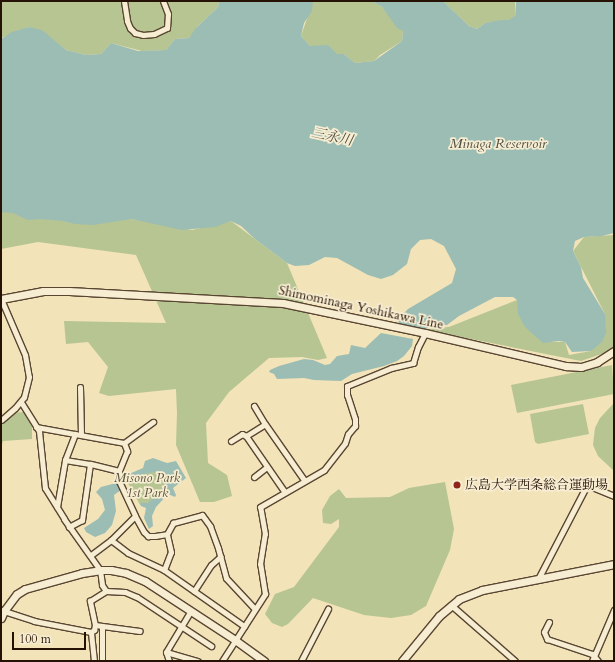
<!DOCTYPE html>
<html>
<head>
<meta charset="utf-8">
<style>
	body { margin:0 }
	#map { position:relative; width:615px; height:662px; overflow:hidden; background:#f2e3b9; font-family:Cardo,"Noto Serif JP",serif }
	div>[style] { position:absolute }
	.green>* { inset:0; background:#b6c592 }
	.water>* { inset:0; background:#9cbdb4 }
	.roads { filter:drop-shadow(1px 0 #594632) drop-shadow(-1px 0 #594632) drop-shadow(0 1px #594632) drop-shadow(0 -1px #594632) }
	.street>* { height:5px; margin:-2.5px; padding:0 2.5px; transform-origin:2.5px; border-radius:2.5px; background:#f7edd2 }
	.secondary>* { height:7px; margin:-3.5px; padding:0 3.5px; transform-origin:3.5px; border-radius:3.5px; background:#f7edd2 }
	.dots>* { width:11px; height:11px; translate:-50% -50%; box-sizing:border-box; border:2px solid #f7edd2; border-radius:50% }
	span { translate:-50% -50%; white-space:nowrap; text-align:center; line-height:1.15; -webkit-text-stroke:3.5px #f7edd2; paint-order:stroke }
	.street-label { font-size:13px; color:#261205 }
	.park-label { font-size:13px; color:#585136; font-style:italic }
	.poi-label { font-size:13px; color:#261205 }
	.left { translate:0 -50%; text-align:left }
	.water-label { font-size:14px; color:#4f4e42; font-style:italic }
	.frame { position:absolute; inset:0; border:2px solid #261205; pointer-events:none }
	.scale { position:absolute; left:12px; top:632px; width:74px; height:18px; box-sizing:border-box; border:2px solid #261205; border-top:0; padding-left:5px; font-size:12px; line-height:14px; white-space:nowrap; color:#261205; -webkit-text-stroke:3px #f7edd2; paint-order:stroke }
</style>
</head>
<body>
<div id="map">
	<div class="green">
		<i style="clip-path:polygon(1px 1px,219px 1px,218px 7px,198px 26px,189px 38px,175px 39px,166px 50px,142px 51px,111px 43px,101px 54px,86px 55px,66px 50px,53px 40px,29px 27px,1px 38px)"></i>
		<i style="clip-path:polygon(313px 1px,371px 1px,382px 7px,403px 31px,402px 41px,380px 55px,374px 61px,355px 63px,344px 54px,337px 55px,310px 46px,301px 36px)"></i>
		<i style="clip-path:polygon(443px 1px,515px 1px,516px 15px,509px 21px,485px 23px,477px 29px,469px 26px)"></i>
		<i style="clip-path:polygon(1px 208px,131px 219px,192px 230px,231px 221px,287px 263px,327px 358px,318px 360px,302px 357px,269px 358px,229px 392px,206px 423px,208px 463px,227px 475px,232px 496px,214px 502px,200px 502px,176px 445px,177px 413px,176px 389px,109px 396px,99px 393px,108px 367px,88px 342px,66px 344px,64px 321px,166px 323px,136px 255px,38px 242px,1px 249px)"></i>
		<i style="clip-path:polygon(614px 235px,613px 350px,581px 361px,426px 330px,433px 328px,449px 327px,517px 300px,548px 342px,565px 342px,569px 355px,591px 351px,605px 314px,573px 251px,584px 237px)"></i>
		<i style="clip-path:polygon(612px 365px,614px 394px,517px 413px,511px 385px)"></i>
		<i style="clip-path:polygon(614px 403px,614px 471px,598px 456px,593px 445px,595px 428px,600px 418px)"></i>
		<i style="clip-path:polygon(583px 404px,589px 434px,538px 444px,535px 442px,530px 414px)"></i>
		<i style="clip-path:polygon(24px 412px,32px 427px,32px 439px,3px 441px,1px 448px,1px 419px,9px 413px)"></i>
		<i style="clip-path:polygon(154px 471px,165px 477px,166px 481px,159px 494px,153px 499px,147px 503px,139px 503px,127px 481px,135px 476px)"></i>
		<i style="clip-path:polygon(445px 482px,454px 529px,450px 550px,426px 606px,411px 615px,391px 618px,364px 615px,313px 598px,288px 624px,282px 627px,272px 623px,265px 614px,275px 594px,294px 587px,339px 527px,339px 519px,331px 524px,323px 523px,322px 510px,330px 496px,339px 489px,346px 498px,390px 497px,409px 488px)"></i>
	</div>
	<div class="water">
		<i style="clip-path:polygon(219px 1px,313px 1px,312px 11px,304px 23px,301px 36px,310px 46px,328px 45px,337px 54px,344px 54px,355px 63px,374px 61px,402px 41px,403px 31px,397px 28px,382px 7px,371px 1px,443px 1px,469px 26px,477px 29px,485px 23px,501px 20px,509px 20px,516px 15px,516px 1px,614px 1px,614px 233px,602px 236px,584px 237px,575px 241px,573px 251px,581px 267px,583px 278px,605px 314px,606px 333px,602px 342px,591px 351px,572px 352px,565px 342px,559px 341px,543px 343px,525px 327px,518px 314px,517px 300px,513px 297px,495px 297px,459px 316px,447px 325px,436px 324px,424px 330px,398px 325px,399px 318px,408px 309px,452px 283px,456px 269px,444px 246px,431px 239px,420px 240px,411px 249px,407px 264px,393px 275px,381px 279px,368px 275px,337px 258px,325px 257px,309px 265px,295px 266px,287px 263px,255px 239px,241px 226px,231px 221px,215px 227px,182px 230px,131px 219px,93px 225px,75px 224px,63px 221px,40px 219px,28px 220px,13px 213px,1px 212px,1px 39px,12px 32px,29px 27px,42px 30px,66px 50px,86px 55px,101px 54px,111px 43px,138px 51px,166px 50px,175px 39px,189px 38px,195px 29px,218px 7px)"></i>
		<i style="clip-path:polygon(381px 333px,413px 339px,412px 346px,404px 356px,397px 361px,384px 366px,352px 374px,341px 381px,314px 380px,304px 378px,277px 379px,274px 374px,269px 372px,270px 370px,279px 366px,304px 359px,313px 360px,325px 365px,330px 364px,337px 356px,349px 354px,351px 345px,365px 348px)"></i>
		<i style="clip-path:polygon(153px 458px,167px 463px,176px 461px,186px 478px,173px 488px,176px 495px,175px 497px,168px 494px,156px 507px,152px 516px,153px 526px,149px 529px,144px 518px,146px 508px,141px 506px,139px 503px,147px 503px,159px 494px,165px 481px,165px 477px,154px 472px,135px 476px,127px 481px,122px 477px,143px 468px,145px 461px)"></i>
		<i style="clip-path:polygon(120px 482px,121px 490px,114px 495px,116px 511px,112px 525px,105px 533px,95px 537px,86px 532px,84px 528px,98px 519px,105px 510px,102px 499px,96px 492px,101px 487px)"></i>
	</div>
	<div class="roads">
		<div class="street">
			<i style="left:124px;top:1px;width:20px;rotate:81deg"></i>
			<i style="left:127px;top:21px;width:8px;rotate:67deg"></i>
			<i style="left:130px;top:28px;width:7px;rotate:45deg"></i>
			<i style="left:135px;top:33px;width:8px;rotate:14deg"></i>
			<i style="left:143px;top:35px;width:11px;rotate:-5deg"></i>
			<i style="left:154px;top:34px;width:14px;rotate:-25deg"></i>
			<i style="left:167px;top:28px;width:14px;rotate:-86deg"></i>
			<i style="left:168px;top:14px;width:14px;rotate:-111deg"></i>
			<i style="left:1px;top:299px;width:61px;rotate:66.8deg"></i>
			<i style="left:25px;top:355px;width:22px;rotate:80deg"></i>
			<i style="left:29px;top:377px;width:21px;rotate:104deg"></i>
			<i style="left:24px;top:397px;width:14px;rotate:129deg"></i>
			<i style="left:15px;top:408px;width:18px;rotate:139deg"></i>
			<i style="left:80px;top:387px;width:48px;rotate:88.8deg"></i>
			<i style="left:21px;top:402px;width:34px;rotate:58deg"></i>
			<i style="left:39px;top:431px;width:57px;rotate:84deg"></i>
			<i style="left:45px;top:488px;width:36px;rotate:58deg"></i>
			<i style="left:64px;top:519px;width:62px;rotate:54.8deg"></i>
			<i style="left:100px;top:570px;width:15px;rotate:82deg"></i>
			<i style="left:102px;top:585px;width:7px;rotate:56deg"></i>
			<i style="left:254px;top:406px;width:21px;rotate:59deg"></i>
			<i style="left:36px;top:427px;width:89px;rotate:10.3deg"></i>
			<i style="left:124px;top:443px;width:9px;rotate:69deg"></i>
			<i style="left:127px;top:451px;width:22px;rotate:112deg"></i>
			<i style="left:119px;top:471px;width:30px;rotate:-166deg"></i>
			<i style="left:90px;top:464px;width:57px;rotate:98.1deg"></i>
			<i style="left:82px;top:520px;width:15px;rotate:152deg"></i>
			<i style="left:231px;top:441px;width:13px;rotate:-32deg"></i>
			<i style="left:242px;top:434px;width:4px;rotate:27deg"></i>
			<i style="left:124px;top:443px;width:36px;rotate:-36deg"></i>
			<i style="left:65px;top:460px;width:25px;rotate:9deg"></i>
			<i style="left:119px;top:471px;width:10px;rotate:90deg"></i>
			<i style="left:119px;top:481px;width:38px;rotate:65deg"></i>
			<i style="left:254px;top:477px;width:16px;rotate:-38deg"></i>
			<i style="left:284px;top:491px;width:67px;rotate:-124.6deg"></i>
			<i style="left:246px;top:436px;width:22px;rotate:-32deg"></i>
			<i style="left:265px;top:424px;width:68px;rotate:55.1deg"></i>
			<i style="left:57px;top:507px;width:48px;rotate:-80.3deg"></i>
			<i style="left:65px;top:460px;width:28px;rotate:-69deg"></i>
			<i style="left:111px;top:540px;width:21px;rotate:37deg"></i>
			<i style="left:128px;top:553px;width:40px;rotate:25deg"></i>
			<i style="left:164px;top:570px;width:98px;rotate:35deg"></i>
			<i style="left:91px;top:555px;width:25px;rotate:-37deg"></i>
			<i style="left:111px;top:540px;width:34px;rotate:-45deg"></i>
			<i style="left:135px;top:516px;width:18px;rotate:61deg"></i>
			<i style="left:144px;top:532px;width:6px;rotate:45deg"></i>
			<i style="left:148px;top:536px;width:7px"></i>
			<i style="left:155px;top:536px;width:12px;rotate:-9deg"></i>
			<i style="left:167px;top:534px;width:13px;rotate:-61deg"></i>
			<i style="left:173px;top:523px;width:30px;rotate:-15deg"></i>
			<i style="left:202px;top:515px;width:14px;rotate:54deg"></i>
			<i style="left:210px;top:526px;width:23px;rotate:70deg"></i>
			<i style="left:218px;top:548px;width:31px;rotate:75deg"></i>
			<i style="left:226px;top:578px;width:42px;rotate:46.9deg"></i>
			<i style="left:164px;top:570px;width:19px;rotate:-69deg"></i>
			<i style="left:171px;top:552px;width:18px;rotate:-103deg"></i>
			<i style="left:538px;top:579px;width:106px;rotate:-62.5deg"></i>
			<i style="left:587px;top:485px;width:29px;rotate:22deg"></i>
			<i style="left:194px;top:591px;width:31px;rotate:-57deg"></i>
			<i style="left:211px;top:565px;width:13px;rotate:-42deg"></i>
			<i style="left:451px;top:605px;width:85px;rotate:41.2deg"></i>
			<i style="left:4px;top:611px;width:32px;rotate:18deg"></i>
			<i style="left:34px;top:621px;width:58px;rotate:10.9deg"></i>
			<i style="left:549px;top:622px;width:11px;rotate:117deg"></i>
			<i style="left:544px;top:632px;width:8px;rotate:67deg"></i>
			<i style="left:547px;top:639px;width:47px;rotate:18.4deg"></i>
			<i style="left:592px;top:654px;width:9px;rotate:49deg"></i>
			<i style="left:95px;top:625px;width:25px;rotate:-102deg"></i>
			<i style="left:90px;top:601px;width:19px;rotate:-32deg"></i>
			<i style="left:106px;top:591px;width:19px;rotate:3deg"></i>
			<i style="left:125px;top:592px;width:13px;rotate:23deg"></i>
			<i style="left:137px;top:597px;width:89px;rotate:33.5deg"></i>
			<i style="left:102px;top:626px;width:35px;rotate:90deg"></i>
			<i style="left:166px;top:652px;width:33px;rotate:16deg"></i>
			<i style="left:94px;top:661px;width:29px;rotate:-96deg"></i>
			<i style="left:91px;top:632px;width:4px;rotate:-34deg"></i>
			<i style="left:94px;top:630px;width:5px;rotate:-79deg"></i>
			<i style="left:95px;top:625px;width:45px;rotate:7.6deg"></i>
			<i style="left:169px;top:661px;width:9px;rotate:-108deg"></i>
			<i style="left:166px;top:652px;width:47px;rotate:-59deg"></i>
			<i style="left:222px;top:661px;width:80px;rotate:-57.3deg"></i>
			<i style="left:265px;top:594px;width:30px;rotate:-99deg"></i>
			<i style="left:260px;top:564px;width:30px;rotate:-81deg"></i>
			<i style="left:265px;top:534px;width:27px;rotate:-100deg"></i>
			<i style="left:260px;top:507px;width:74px;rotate:-30deg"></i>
			<i style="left:324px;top:470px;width:34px;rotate:-52deg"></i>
			<i style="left:345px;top:443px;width:9px;rotate:-72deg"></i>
			<i style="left:348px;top:434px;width:11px;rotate:-49deg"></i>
			<i style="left:355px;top:426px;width:7px;rotate:-90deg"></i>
			<i style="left:355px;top:419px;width:25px;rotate:-108deg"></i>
			<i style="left:347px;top:395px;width:9px;rotate:-90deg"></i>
			<i style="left:347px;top:386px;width:48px;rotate:-22.2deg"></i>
			<i style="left:391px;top:368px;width:23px;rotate:-13deg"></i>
			<i style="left:413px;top:363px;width:17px;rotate:-73deg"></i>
			<i style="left:418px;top:347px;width:16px;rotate:-63deg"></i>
			<i style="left:301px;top:661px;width:59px;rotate:-62.6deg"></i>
			<i style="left:592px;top:661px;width:56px;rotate:-66.7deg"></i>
		</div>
		<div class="secondary">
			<i style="left:1px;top:299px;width:43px;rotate:-10.8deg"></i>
			<i style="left:43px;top:291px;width:26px"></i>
			<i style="left:69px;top:291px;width:214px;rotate:3.2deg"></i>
			<i style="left:283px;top:303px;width:145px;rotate:11.9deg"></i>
			<i style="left:425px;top:333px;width:145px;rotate:13.2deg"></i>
			<i style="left:566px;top:366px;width:15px;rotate:4deg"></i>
			<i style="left:581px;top:367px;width:17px;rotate:-17deg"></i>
			<i style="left:597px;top:362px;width:20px;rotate:-33deg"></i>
			<i style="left:1px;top:618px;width:8px;rotate:-67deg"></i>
			<i style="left:4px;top:611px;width:21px;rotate:-53deg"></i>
			<i style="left:17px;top:594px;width:9px;rotate:-32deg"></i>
			<i style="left:25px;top:589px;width:59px;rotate:-15.7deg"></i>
			<i style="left:82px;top:573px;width:18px;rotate:-9deg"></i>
			<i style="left:100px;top:570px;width:11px"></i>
			<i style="left:111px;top:570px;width:15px;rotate:11deg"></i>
			<i style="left:126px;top:573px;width:21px;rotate:23deg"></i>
			<i style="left:145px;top:581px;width:108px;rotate:33.2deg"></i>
			<i style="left:235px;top:640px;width:36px;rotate:36deg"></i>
			<i style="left:402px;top:661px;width:58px;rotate:-50.6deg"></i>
			<i style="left:439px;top:616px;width:26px;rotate:-40deg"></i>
			<i style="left:459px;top:599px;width:25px;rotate:-21deg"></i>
			<i style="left:482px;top:590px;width:135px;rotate:-11.1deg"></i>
		</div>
	</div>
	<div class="dots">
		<i style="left:457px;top:485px;background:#8f2418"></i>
	</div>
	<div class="street-label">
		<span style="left:361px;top:308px;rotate:12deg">Shimominaga Yoshikawa Line</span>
	</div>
	<div class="park-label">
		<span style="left:147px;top:486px">Misono Park<br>1st Park</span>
	</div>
	<div class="poi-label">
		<span class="left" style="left:465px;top:485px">広島大学西条総合運動場</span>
	</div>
	<div class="water-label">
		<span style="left:332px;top:137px;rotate:12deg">三永川</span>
		<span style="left:498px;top:144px">Minaga Reservoir</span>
	</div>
	<div class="frame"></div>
	<div class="scale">100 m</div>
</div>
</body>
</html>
